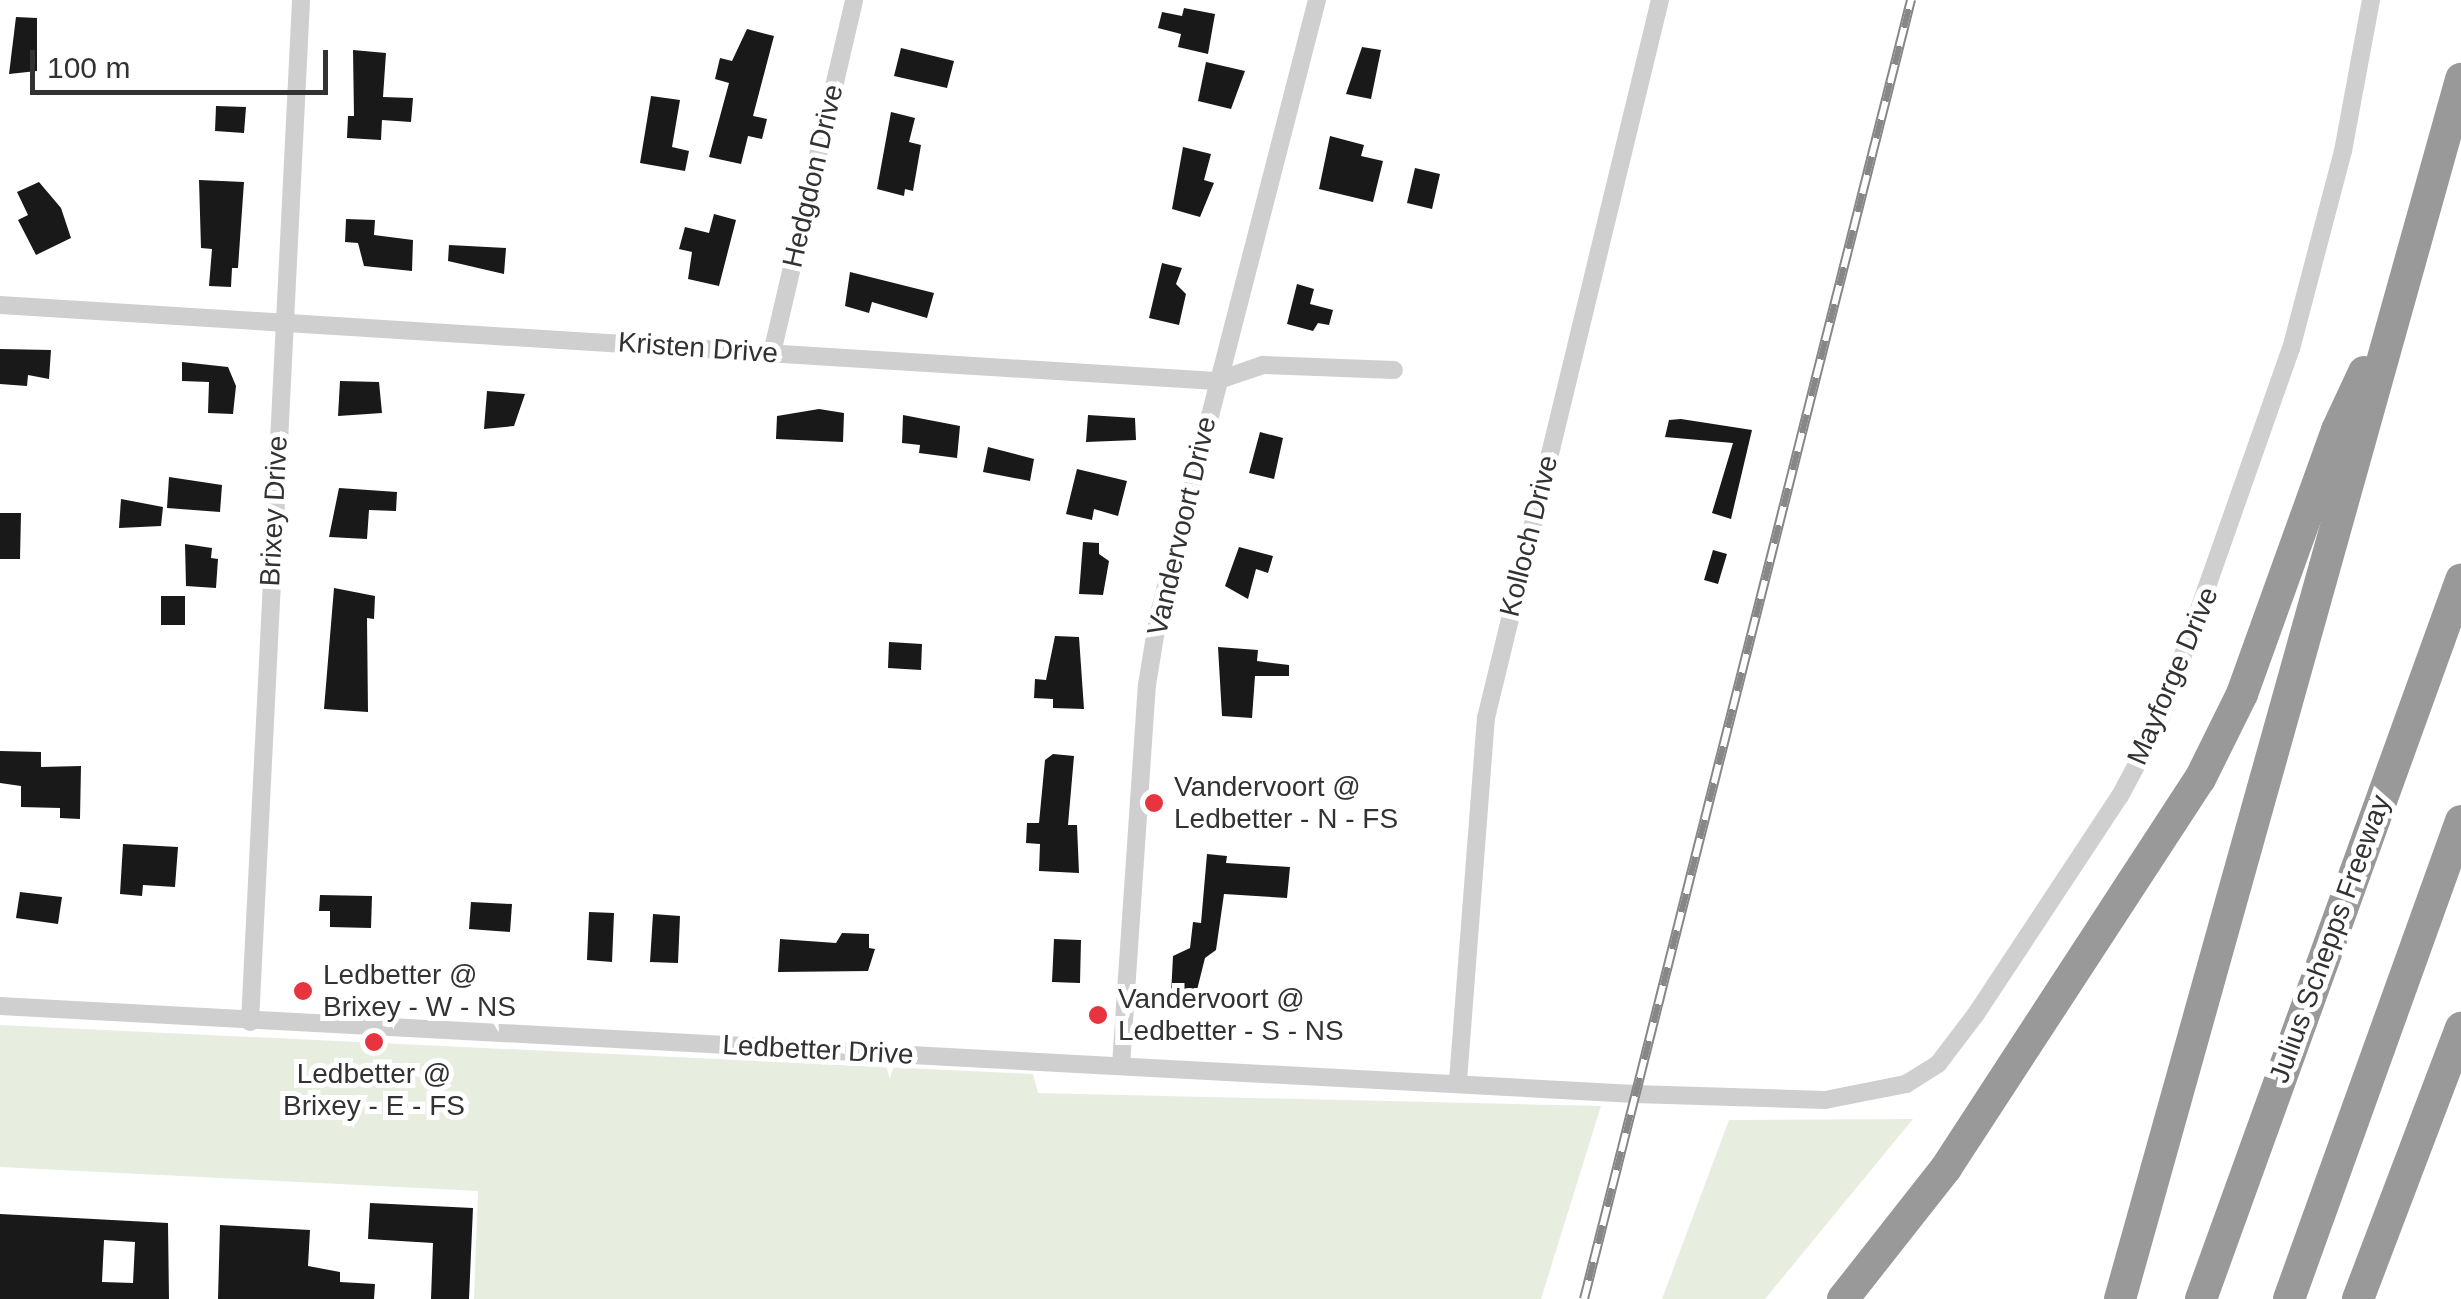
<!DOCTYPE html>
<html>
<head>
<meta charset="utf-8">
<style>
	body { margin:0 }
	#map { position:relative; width:2461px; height:1299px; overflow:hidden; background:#fff; font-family:Helvetica,sans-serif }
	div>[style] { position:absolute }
	.green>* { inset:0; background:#e7eee0 }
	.building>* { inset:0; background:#191919 }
	.street>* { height:18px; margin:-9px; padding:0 9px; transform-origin:9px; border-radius:9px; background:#cfcfcf }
	.highway>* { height:32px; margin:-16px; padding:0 16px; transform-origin:16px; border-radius:16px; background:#999 }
	.rail>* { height:10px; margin-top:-5px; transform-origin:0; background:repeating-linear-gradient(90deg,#fff 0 19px,#878787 0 38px); box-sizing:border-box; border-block:2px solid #878787 }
	.dots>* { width:28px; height:28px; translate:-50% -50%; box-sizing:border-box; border:5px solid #fff; border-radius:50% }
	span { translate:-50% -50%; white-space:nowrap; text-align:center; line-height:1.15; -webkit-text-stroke:10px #fff; paint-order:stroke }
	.street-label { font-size:28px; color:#323232 }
	.poi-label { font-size:28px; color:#323232 }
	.left { translate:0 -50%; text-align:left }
	.scale { position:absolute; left:30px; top:50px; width:298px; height:45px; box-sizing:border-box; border:5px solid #323232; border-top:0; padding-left:12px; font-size:30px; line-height:35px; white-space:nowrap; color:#323232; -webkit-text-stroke:8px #fff; paint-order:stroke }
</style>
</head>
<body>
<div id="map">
	<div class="green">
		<i style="clip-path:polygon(0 1025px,1033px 1074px,1038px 1093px,1601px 1106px,1541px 1299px,474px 1299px,478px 1191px,0 1167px)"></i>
		<i style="clip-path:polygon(1913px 1119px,1765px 1299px,1662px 1299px,1729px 1120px)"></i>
	</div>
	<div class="building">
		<i style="clip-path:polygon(1184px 8px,1215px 14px,1208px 54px,1178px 47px,1181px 34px,1158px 28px,1162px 12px,1182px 16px)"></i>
		<i style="clip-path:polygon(16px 17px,37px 18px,37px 71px,9px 74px)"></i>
		<i style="clip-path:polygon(747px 29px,774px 36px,753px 116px,767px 119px,762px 139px,748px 136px,741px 164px,709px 157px,729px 83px,715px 79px,720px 58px,732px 61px)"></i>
		<i style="clip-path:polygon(1362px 47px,1381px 50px,1371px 99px,1346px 94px)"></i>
		<i style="clip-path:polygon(901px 48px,954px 61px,947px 88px,894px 76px)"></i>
		<i style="clip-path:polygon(353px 50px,386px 53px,383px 97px,413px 98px,411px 122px,382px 120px,381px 140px,347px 138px,348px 116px,354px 116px)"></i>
		<i style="clip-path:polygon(1206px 62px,1245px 71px,1231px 109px,1198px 101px)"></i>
		<i style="clip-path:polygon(651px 96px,680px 100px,672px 147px,689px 151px,685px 171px,640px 163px)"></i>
		<i style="clip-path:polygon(216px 106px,246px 107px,244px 133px,215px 131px)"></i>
		<i style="clip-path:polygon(891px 112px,915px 118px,909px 142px,921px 145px,913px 191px,905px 189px,904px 196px,877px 189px)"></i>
		<i style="clip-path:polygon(1330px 136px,1364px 145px,1361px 156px,1383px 161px,1373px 202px,1319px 189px)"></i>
		<i style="clip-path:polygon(1183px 147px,1211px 154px,1204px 180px,1214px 183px,1200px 217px,1172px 209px)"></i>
		<i style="clip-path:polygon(1415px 168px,1440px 174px,1432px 209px,1407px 203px)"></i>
		<i style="clip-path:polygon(199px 180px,244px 182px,238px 268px,232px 268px,231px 287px,209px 286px,212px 249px,201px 248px)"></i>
		<i style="clip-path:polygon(39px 182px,61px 208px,71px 238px,36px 255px,18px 220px,28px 215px,17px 192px)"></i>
		<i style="clip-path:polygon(714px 214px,736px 220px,719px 286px,688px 279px,692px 252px,679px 249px,685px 227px,709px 233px)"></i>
		<i style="clip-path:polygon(346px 219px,375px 220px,374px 235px,413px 240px,412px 271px,364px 266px,358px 243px,345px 242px)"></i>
		<i style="clip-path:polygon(449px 245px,506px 248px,504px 274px,448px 261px)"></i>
		<i style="clip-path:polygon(1162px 263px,1182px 268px,1176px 284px,1186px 294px,1179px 325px,1149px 318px)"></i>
		<i style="clip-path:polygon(850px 272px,934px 293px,927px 318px,872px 302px,869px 313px,845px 306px)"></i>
		<i style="clip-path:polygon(1297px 284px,1314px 289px,1310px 304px,1333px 310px,1329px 325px,1318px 323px,1313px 331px,1287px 324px)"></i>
		<i style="clip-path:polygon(0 349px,51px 350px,49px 379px,28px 375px,27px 386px,0 384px)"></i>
		<i style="clip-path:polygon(182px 362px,228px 367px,236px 386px,233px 414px,208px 413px,209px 382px,182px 381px)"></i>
		<i style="clip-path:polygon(340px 381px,379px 382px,382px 413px,338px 416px)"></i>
		<i style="clip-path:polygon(487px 391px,525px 394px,514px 426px,484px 429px)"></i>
		<i style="clip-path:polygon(819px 409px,844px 413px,843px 442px,776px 439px,777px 416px)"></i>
		<i style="clip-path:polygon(903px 415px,960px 426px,957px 458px,919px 453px,920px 445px,902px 443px)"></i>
		<i style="clip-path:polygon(1088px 415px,1135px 418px,1136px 440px,1086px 442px)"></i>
		<i style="clip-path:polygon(1681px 419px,1752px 430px,1731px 519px,1712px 513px,1733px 443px,1665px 437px,1669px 420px)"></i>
		<i style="clip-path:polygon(1260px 432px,1283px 438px,1274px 479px,1249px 473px)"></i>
		<i style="clip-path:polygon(988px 447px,1034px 459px,1030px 481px,983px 472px)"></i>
		<i style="clip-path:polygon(1077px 469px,1127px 481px,1118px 516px,1094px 509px,1092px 520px,1066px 514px)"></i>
		<i style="clip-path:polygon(169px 477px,222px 485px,220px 512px,167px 508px)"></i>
		<i style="clip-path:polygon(339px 488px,397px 492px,396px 511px,369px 510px,367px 539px,329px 537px)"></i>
		<i style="clip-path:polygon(121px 499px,163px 507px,161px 526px,119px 528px)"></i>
		<i style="clip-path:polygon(0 513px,21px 513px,20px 559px,0 559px)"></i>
		<i style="clip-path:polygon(1083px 542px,1099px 543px,1099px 554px,1109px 561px,1103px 595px,1079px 594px)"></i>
		<i style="clip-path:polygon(185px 544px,212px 548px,211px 558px,218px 559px,216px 588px,186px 586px)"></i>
		<i style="clip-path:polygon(1239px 547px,1273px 556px,1268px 573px,1256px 569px,1248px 599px,1225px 586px)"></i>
		<i style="clip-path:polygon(1713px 550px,1727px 554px,1718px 584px,1704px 580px)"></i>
		<i style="clip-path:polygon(334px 588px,375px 596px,374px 619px,367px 618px,368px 712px,324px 709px)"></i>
		<i style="clip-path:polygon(161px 596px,185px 596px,185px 625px,161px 625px)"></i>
		<i style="clip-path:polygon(1055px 636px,1079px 637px,1084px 709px,1053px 708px,1053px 699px,1034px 698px,1035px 679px,1046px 680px)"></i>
		<i style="clip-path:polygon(889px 642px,922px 644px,921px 670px,888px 668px)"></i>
		<i style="clip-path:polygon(1218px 647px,1258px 650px,1257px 661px,1289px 665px,1289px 676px,1255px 676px,1252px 718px,1222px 716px)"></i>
		<i style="clip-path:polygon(0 751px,41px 752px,41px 767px,81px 766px,80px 819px,60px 818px,60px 808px,21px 807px,21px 786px,0 783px)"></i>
		<i style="clip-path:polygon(1053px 754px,1074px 756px,1068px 825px,1077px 825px,1079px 873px,1039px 871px,1040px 844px,1026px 843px,1027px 823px,1039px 823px,1045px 760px)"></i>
		<i style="clip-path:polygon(123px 844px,178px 847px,175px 887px,143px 885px,142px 896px,120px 894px)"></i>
		<i style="clip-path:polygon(1207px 854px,1227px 856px,1226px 863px,1290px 867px,1287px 898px,1224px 894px,1216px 950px,1205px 958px,1195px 998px,1171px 995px,1173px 956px,1190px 948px,1193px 922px,1201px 923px)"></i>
		<i style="clip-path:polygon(20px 892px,62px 897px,58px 924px,16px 918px)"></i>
		<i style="clip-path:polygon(320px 895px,372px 896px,371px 928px,330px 927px,330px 911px,319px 911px)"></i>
		<i style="clip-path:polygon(471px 902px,512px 904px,510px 932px,469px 929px)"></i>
		<i style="clip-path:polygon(589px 912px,614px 913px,612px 962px,587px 960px)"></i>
		<i style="clip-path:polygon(653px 914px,680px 916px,678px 963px,650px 962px)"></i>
		<i style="clip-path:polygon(842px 933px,869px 934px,869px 948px,875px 949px,868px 971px,778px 972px,780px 939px,836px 943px)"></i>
		<i style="clip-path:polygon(1054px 939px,1081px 940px,1080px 983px,1052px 982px)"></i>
		<i style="clip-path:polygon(370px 1203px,473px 1208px,469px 1299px,431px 1299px,433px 1243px,368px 1239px)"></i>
		<i style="clip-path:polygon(evenodd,0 1214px,168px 1223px,169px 1299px,0 1299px,0 1214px,104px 1240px,135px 1242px,133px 1283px,102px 1282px,104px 1240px)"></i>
		<i style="clip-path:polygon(220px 1225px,310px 1230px,308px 1266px,340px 1272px,340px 1282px,375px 1284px,374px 1299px,218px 1299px)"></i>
	</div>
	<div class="street">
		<i style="left:0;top:305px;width:1218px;rotate:3.58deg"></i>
		<i style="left:1216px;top:381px;width:50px;rotate:-18.8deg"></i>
		<i style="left:1263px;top:365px;width:131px;rotate:2.2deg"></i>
		<i style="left:772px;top:353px;width:362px;rotate:-76.9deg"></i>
		<i style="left:0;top:1006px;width:1637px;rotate:3.08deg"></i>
		<i style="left:1635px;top:1094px;width:190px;rotate:1.8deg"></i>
		<i style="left:1825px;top:1100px;width:83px;rotate:-11.2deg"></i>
		<i style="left:1906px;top:1084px;width:38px;rotate:-32deg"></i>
		<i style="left:1938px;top:1064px;width:63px;rotate:-52.8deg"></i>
		<i style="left:1976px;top:1014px;width:261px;rotate:-56.6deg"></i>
		<i style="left:2120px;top:796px;width:83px;rotate:-61.9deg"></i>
		<i style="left:2159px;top:723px;width:397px;rotate:-70.6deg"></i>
		<i style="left:2291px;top:349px;width:205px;rotate:-75.3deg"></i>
		<i style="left:2343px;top:151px;width:154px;rotate:-79.5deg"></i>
		<i style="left:250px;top:1022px;width:1023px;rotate:-87.14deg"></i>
		<i style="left:1121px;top:1065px;width:381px;rotate:-86.1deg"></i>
		<i style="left:1147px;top:685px;width:68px;rotate:-80.7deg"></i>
		<i style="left:1158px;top:618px;width:638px;rotate:-75.57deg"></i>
		<i style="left:1458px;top:1081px;width:364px;rotate:-85.6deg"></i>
		<i style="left:1486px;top:718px;width:739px;rotate:-76.38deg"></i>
	</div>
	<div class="highway">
		<i style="left:1843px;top:1299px;width:167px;rotate:-51.8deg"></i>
		<i style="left:1946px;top:1168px;width:465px;rotate:-56.9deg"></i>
		<i style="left:2200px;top:779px;width:95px;rotate:-63.7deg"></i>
		<i style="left:2242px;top:694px;width:281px;rotate:-70.2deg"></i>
		<i style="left:2337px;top:430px;width:64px;rotate:-65deg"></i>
		<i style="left:2120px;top:1299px;width:1267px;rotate:-74.38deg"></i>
		<i style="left:2201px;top:1299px;width:765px;rotate:-70.12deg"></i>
		<i style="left:2289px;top:1299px;width:508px;rotate:-70.21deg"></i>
		<i style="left:2358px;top:1299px;width:290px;rotate:-69.2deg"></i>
	</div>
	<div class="rail">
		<i style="left:1584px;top:1299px;width:1340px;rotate:-75.87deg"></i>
	</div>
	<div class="dots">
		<i style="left:1154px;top:803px;background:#e8343e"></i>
		<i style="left:303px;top:991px;background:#e8343e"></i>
		<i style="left:1098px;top:1015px;background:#e8343e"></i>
		<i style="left:374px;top:1042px;background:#e8343e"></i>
	</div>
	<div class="street-label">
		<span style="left:813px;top:176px;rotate:-77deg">Hedgdon Drive</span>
		<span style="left:698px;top:348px;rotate:4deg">Kristen Drive</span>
		<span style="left:274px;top:511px;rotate:-87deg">Brixey Drive</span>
		<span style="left:1182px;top:526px;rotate:-77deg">Vandervoort Drive</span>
		<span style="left:1529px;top:536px;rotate:-76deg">Kolloch Drive</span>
		<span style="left:2173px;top:676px;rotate:-67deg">Mayforge Drive</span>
		<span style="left:2330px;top:939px;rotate:-70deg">Julius Schepps Freeway</span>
		<span style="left:818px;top:1050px;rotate:3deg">Ledbetter Drive</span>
	</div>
	<div class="poi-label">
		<span class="left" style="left:1174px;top:803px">Vandervoort @<br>Ledbetter - N - FS</span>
		<span class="left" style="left:323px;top:991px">Ledbetter @<br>Brixey - W - NS</span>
		<span class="left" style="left:1118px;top:1015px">Vandervoort @<br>Ledbetter - S - NS</span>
		<span style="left:374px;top:1090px">Ledbetter @<br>Brixey - E - FS</span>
	</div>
	<div class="scale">100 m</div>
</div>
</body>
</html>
